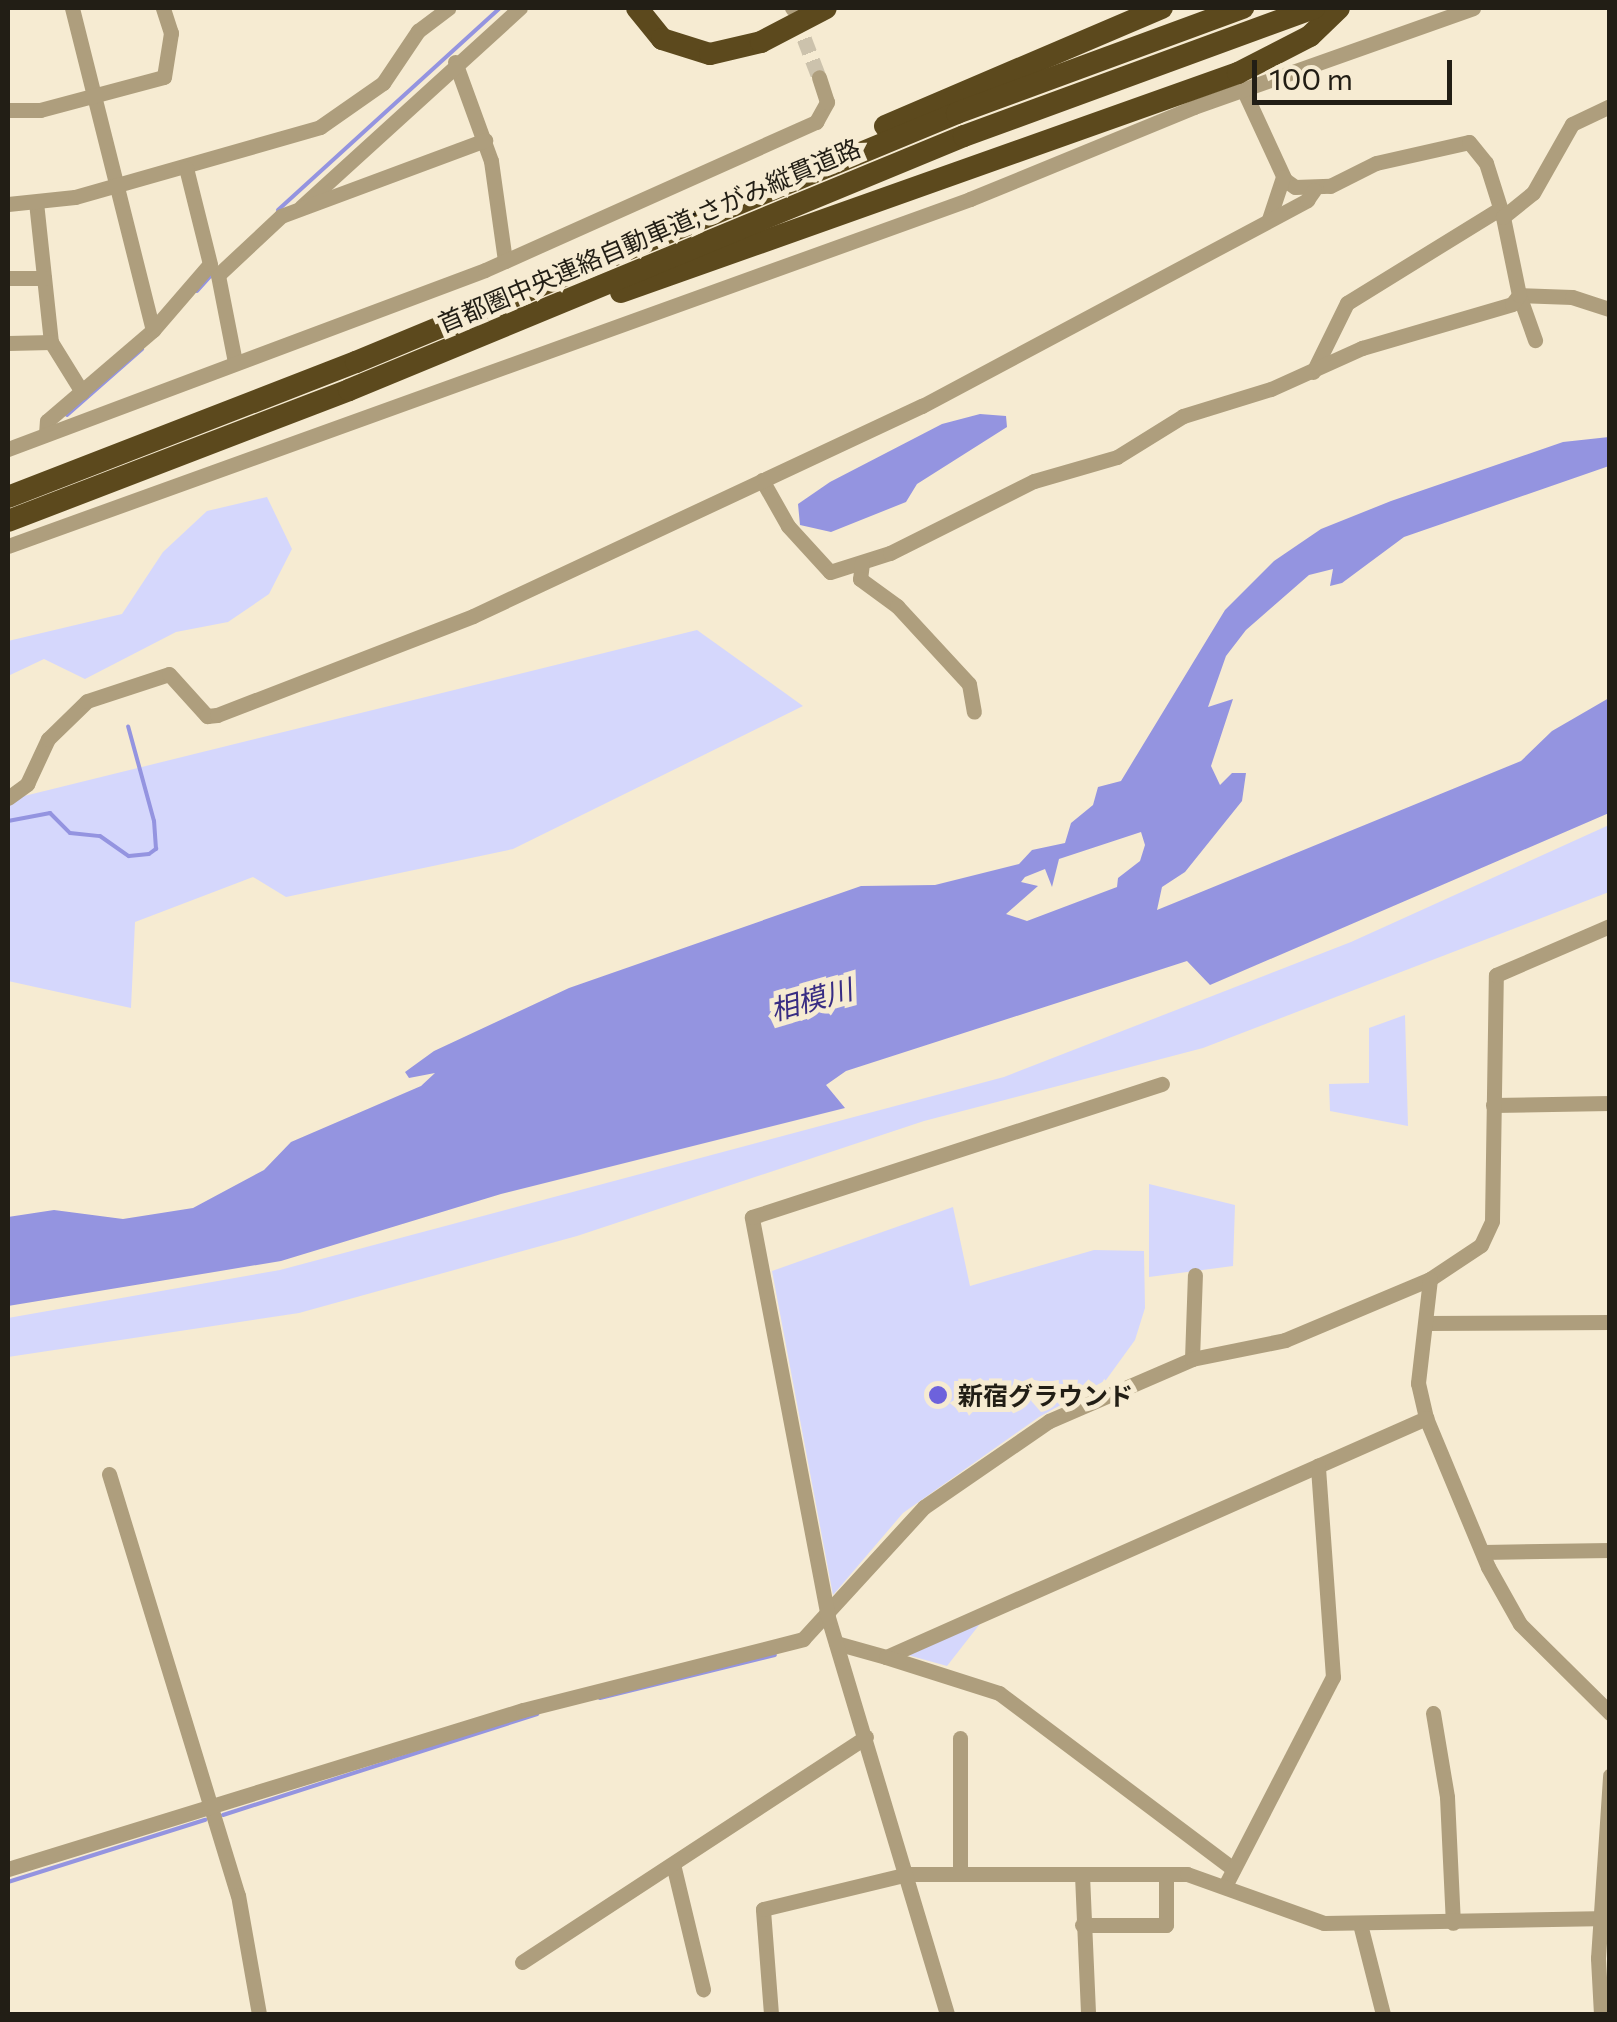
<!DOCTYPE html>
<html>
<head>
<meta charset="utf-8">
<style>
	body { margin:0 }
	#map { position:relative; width:1617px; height:2022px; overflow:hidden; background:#f6ebd2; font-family:Commissioner,"Noto Sans JP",sans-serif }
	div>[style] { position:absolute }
	.green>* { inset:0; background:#d5d7fc }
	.water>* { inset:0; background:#9494e0 }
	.stream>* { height:4px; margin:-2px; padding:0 2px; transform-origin:2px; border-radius:2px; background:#9494e0 }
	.minor-tunnel>* { height:15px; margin-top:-7.5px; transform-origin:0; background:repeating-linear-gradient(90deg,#ccc2ac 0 15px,transparent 0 23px) }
	.minor>* { height:15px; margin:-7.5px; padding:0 7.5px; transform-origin:7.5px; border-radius:7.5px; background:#ae9e7d }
	.highway>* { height:22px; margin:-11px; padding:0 11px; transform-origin:11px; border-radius:11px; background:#5c491d }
	.dots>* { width:28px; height:28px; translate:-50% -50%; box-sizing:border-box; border:5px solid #f6ebd2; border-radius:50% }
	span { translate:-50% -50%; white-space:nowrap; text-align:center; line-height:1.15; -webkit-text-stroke:10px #f6ebd2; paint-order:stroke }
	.street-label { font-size:25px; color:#221e15 }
	.poi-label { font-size:25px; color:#221e15; font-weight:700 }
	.left { translate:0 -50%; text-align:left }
	.water-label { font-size:28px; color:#382c83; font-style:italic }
	.frame { position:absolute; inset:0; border:10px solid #221e15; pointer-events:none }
	.scale { position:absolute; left:1252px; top:60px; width:200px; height:45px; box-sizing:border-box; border:5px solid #221e15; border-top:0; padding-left:12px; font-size:30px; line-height:35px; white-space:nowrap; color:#221e15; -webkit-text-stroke:8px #f6ebd2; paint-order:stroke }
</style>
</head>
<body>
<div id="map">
	<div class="green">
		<i style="clip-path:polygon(267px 497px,292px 549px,269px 594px,228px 622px,176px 632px,85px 679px,44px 659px,8px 676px,8px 641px,122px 614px,163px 552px,207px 511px)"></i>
		<i style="clip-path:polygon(697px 630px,803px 706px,513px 849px,286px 897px,253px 877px,135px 922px,131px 1008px,8px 981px,8px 800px)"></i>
		<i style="clip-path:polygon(1609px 825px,1609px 892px,1203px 1048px,924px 1121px,577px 1236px,299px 1313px,8px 1357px,8px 1318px,280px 1270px,1004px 1077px,1351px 942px)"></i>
		<i style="clip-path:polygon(1405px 1015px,1408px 1126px,1330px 1111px,1329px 1084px,1369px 1083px,1369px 1028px)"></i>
		<i style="clip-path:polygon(1149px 1184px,1235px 1205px,1233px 1266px,1149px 1277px)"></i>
		<i style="clip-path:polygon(953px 1207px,970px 1286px,1094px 1250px,1144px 1251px,1145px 1308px,1135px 1340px,1106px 1380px,1039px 1417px,903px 1513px,833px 1595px,772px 1271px)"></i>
		<i style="clip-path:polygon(983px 1620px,947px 1666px,904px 1654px)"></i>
	</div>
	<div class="water">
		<i style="clip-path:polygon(980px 414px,1006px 416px,1007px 427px,917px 484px,906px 502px,831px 532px,800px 525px,798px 504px,830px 482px,942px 424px)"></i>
		<i style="clip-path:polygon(evenodd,1609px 437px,1609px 466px,1404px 537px,1342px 583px,1330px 586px,1333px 569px,1309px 575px,1246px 630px,1226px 656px,1208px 707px,1233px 699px,1211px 766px,1220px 785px,1232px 773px,1246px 773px,1242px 801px,1185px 872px,1162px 887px,1157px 910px,1521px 761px,1552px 731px,1609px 698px,1609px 813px,1210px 985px,1187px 961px,846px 1071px,826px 1085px,845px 1108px,501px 1194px,281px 1261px,8px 1306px,8px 1217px,54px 1210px,123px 1219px,193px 1208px,264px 1170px,291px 1142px,421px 1086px,435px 1073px,409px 1078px,405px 1072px,434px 1051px,569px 988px,861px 886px,935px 885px,1019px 864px,1032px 850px,1065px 843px,1071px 823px,1093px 805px,1098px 787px,1121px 781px,1225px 610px,1274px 561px,1321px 529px,1391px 501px,1563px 442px,1609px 437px,1141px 832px,1145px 845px,1140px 861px,1118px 878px,1117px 887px,1027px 921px,1006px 914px,1038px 886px,1021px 882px,1025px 877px,1045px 869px,1052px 887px,1059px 859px,1141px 832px)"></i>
	</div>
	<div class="stream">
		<i style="left:278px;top:210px;width:300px;rotate:-42.3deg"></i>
		<i style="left:197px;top:291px;width:25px;rotate:-48deg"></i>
		<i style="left:67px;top:415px;width:100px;rotate:-41.3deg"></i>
		<i style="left:8px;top:821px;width:43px;rotate:-10.8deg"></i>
		<i style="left:50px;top:813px;width:28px;rotate:45deg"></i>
		<i style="left:70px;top:833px;width:30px;rotate:6deg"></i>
		<i style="left:100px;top:836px;width:35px;rotate:35deg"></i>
		<i style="left:129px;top:856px;width:20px;rotate:-6deg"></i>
		<i style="left:149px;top:854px;width:9px;rotate:-36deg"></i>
		<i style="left:156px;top:849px;width:28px;rotate:-94deg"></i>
		<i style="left:154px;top:821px;width:98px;rotate:-105.3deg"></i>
		<i style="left:600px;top:1698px;width:180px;rotate:-13.8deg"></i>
		<i style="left:223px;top:1815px;width:330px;rotate:-17.8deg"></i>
		<i style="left:8px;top:1882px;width:207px;rotate:-17.5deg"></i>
	</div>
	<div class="minor-tunnel">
		<i style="left:796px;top:17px;width:64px;rotate:69deg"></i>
	</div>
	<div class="minor">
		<i style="left:72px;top:8px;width:332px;rotate:75.9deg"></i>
		<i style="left:792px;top:8px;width:1px;rotate:45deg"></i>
		<i style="left:455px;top:62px;width:105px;rotate:70deg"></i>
		<i style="left:491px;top:161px;width:101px;rotate:82deg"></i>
		<i style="left:1243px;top:89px;width:100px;rotate:65.2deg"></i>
		<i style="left:1285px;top:180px;width:12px;rotate:35deg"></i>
		<i style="left:1295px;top:187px;width:35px;rotate:-2deg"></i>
		<i style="left:1330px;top:186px;width:51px;rotate:-26.6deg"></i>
		<i style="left:1376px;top:163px;width:95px;rotate:-12.7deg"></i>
		<i style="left:1469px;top:142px;width:27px;rotate:51deg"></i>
		<i style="left:1486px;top:163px;width:57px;rotate:72.5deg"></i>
		<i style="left:8px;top:110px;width:32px"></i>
		<i style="left:40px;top:110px;width:128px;rotate:-14.9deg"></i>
		<i style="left:164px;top:77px;width:45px;rotate:-81deg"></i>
		<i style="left:171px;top:33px;width:26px;rotate:-108deg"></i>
		<i style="left:36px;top:202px;width:141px;rotate:83.9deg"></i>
		<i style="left:51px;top:342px;width:59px;rotate:58.2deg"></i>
		<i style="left:8px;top:204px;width:67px;rotate:-6deg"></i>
		<i style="left:75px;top:197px;width:255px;rotate:-15.9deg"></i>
		<i style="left:320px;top:127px;width:77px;rotate:-34.9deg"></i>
		<i style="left:383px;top:83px;width:63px;rotate:-56.1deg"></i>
		<i style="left:418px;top:31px;width:38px;rotate:-37deg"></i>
		<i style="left:301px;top:207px;width:296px;rotate:-42.3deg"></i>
		<i style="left:1269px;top:219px;width:44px;rotate:-71.6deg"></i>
		<i style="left:8px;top:278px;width:36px"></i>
		<i style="left:1519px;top:295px;width:53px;rotate:2.2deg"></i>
		<i style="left:1572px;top:297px;width:40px;rotate:18deg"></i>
		<i style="left:1519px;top:295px;width:48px;rotate:70.4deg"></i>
		<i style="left:8px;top:343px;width:43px;rotate:-1.3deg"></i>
		<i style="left:235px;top:362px;width:89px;rotate:-101.1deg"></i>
		<i style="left:218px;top:275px;width:86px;rotate:-43.1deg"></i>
		<i style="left:281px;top:216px;width:218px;rotate:-20.4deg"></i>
		<i style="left:1313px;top:372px;width:77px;rotate:-63.8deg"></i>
		<i style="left:1347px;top:303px;width:175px;rotate:-31.7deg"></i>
		<i style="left:46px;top:434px;width:13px;rotate:-86deg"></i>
		<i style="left:47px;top:421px;width:140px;rotate:-40.6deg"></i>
		<i style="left:153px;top:330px;width:87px;rotate:-49.2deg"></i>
		<i style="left:210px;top:264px;width:99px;rotate:-104deg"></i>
		<i style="left:8px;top:449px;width:509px;rotate:-20.57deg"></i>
		<i style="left:485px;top:270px;width:363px;rotate:-24.1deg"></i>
		<i style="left:816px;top:122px;width:23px;rotate:-61deg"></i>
		<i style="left:827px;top:102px;width:26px;rotate:-108deg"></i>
		<i style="left:762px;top:480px;width:53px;rotate:60.5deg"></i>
		<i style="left:788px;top:526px;width:62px;rotate:47.6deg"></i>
		<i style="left:830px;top:572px;width:63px;rotate:-17.6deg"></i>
		<i style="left:890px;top:553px;width:161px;rotate:-26.6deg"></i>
		<i style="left:1034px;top:481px;width:86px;rotate:-16.1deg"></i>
		<i style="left:1117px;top:457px;width:78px;rotate:-31.8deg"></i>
		<i style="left:1183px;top:416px;width:92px;rotate:-17.1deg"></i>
		<i style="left:1271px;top:389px;width:100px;rotate:-24.3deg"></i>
		<i style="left:1362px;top:348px;width:156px;rotate:-16.3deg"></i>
		<i style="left:1512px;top:304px;width:11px;rotate:-52deg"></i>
		<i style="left:1519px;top:295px;width:80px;rotate:-101.6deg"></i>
		<i style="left:1503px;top:217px;width:38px;rotate:-39deg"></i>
		<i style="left:1533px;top:193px;width:79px;rotate:-60.5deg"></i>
		<i style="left:1572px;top:124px;width:42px;rotate:-25.3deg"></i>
		<i style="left:8px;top:546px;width:1023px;rotate:-19.83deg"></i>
		<i style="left:970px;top:199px;width:242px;rotate:-22.3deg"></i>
		<i style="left:1194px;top:107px;width:296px;rotate:-19.5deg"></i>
		<i style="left:862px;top:563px;width:16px;rotate:97deg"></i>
		<i style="left:860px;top:579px;width:46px;rotate:36.1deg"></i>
		<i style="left:897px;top:606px;width:106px;rotate:47.3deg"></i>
		<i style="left:969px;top:684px;width:28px;rotate:80deg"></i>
		<i style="left:8px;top:798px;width:24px;rotate:-36deg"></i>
		<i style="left:27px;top:784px;width:50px;rotate:-65deg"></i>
		<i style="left:48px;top:739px;width:54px;rotate:-44.3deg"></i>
		<i style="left:87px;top:701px;width:86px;rotate:-18.2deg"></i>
		<i style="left:169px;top:674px;width:57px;rotate:47.9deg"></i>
		<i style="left:207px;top:716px;width:10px;rotate:-6deg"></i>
		<i style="left:217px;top:715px;width:274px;rotate:-21.1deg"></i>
		<i style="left:473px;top:616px;width:496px;rotate:-25.1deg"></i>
		<i style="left:922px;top:406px;width:437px;rotate:-28.1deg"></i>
		<i style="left:1307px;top:200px;width:12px;rotate:-55deg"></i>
		<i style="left:1493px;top:1105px;width:117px;rotate:-1deg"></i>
		<i style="left:1430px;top:1279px;width:61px;rotate:-33.7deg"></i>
		<i style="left:1481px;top:1245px;width:26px;rotate:-65deg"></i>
		<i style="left:1492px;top:1221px;width:246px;rotate:-89.1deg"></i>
		<i style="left:1496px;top:975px;width:124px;rotate:-23.3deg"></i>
		<i style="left:1426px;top:1323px;width:184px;rotate:-0.3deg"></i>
		<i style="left:1192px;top:1359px;width:84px;rotate:-88deg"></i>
		<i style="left:109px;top:1474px;width:440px;rotate:73deg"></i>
		<i style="left:238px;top:1895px;width:121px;rotate:80deg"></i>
		<i style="left:1483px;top:1552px;width:127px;rotate:-0.9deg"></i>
		<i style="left:836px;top:1643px;width:52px;rotate:15.6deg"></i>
		<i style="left:886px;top:1657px;width:591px;rotate:-23.87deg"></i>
		<i style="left:886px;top:1657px;width:119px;rotate:17.7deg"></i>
		<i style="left:999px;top:1693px;width:293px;rotate:36.9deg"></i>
		<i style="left:1433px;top:1713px;width:85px;rotate:80.5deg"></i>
		<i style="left:1447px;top:1797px;width:126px;rotate:87.3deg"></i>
		<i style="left:673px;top:1864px;width:129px;rotate:76.5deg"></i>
		<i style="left:8px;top:1869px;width:539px;rotate:-17.16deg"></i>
		<i style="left:523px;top:1710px;width:289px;rotate:-14.2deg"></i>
		<i style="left:803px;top:1639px;width:179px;rotate:-47.5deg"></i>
		<i style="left:924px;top:1507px;width:152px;rotate:-34.5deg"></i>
		<i style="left:1049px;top:1421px;width:156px;rotate:-23.4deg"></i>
		<i style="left:1192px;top:1359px;width:95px;rotate:-11.5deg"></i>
		<i style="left:1285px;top:1340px;width:157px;rotate:-22.8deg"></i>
		<i style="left:1430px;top:1279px;width:105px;rotate:96.6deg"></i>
		<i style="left:1418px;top:1383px;width:36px;rotate:77deg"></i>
		<i style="left:1426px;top:1418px;width:161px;rotate:67.4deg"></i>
		<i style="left:1488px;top:1567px;width:65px;rotate:60.7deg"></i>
		<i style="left:1520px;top:1624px;width:127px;rotate:44.7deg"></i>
		<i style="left:960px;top:1874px;width:136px;rotate:-90deg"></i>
		<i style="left:1082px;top:1875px;width:139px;rotate:87.5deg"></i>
		<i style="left:1226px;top:1884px;width:233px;rotate:-62.7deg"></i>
		<i style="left:1333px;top:1677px;width:212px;rotate:-94.1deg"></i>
		<i style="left:1360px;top:1924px;width:93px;rotate:75.7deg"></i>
		<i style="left:1082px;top:1925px;width:84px"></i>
		<i style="left:1166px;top:1925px;width:51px;rotate:-90deg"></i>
		<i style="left:522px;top:1962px;width:411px;rotate:-33.2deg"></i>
		<i style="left:771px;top:2014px;width:105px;rotate:-94.4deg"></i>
		<i style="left:763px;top:1909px;width:149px;rotate:-13.6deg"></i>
		<i style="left:908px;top:1874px;width:279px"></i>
		<i style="left:1187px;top:1874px;width:145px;rotate:19.7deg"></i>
		<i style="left:1324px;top:1923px;width:286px;rotate:-1deg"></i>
		<i style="left:947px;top:2014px;width:414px;rotate:-106.7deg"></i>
		<i style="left:828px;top:1617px;width:407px;rotate:-100.8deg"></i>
		<i style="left:752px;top:1217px;width:431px;rotate:-18deg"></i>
		<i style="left:1601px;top:2014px;width:56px;rotate:-93.1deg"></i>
		<i style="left:1598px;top:1958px;width:183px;rotate:-86.2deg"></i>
	</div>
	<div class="highway">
		<i style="left:637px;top:8px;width:40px;rotate:51deg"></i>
		<i style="left:662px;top:39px;width:50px;rotate:17.4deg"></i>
		<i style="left:710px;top:54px;width:52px;rotate:-13.2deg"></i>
		<i style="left:761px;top:42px;width:73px;rotate:-27.6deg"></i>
		<i style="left:885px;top:126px;width:301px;rotate:-23.1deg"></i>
		<i style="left:621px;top:292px;width:655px;rotate:-19.54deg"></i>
		<i style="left:1238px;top:73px;width:81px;rotate:-27.2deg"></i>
		<i style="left:1310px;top:36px;width:40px;rotate:-44deg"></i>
		<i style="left:8px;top:497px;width:373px;rotate:-21.2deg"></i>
		<i style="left:356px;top:362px;width:651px;rotate:-22.5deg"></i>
		<i style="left:957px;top:113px;width:305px;rotate:-20.2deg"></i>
		<i style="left:8px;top:521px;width:365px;rotate:-21deg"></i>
		<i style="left:349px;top:390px;width:665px;rotate:-22.44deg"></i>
		<i style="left:964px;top:136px;width:373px;rotate:-20.1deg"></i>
	</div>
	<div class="dots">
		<i style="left:938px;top:1395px;background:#6d62dc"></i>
	</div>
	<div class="street-label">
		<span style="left:649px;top:235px;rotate:-23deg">首都圏中央連絡自動車道;さがみ縦貫道路</span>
	</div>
	<div class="poi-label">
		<span class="left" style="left:958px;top:1395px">新宿グラウンド</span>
	</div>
	<div class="water-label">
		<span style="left:811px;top:999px;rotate:-16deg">相模川</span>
	</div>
	<div class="frame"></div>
	<div class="scale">100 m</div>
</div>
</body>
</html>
